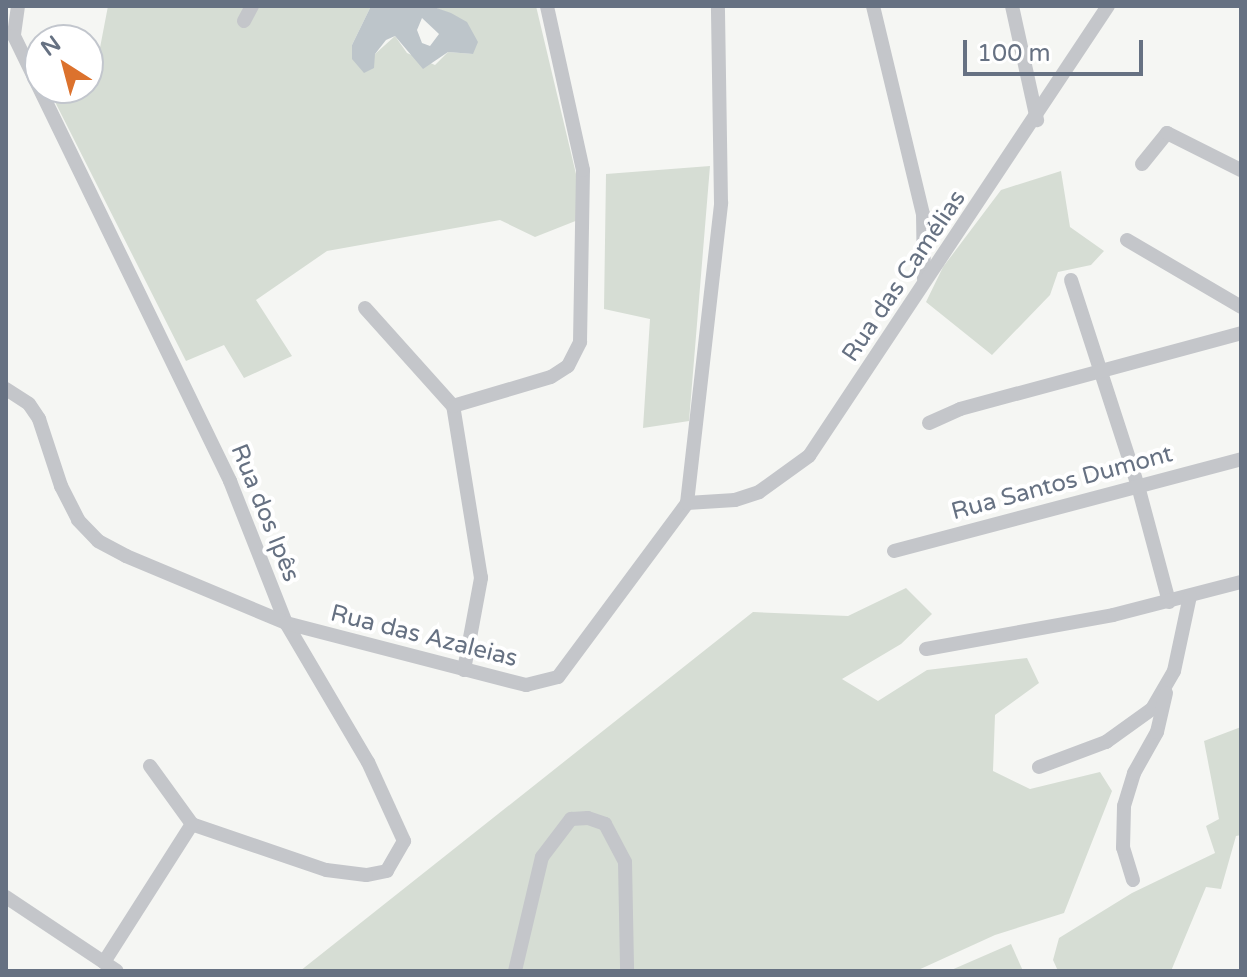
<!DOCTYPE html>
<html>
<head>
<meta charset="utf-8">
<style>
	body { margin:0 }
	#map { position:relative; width:1247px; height:977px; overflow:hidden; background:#f5f6f3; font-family:"Varela Round",sans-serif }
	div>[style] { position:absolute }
	.green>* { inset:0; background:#d6ddd4 }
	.water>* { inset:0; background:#bdc5ca }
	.street>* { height:14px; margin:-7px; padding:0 7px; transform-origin:7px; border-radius:7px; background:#c4c6ca }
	span { translate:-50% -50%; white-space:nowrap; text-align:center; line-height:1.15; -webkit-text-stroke:8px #fff; paint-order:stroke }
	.street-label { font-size:24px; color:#667182 }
	.frame { position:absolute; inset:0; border:8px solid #667182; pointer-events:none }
	.north { position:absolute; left:24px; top:24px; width:80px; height:80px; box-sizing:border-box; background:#fff; border:2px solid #c2c6cd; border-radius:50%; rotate:324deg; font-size:22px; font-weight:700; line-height:32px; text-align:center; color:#667182 }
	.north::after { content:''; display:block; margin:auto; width:28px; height:36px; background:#dc722d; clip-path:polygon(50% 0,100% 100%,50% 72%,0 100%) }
	.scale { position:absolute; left:963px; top:40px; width:180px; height:36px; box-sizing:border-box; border:4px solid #667182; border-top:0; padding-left:10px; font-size:24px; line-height:28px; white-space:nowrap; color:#667182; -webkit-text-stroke:6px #fff; paint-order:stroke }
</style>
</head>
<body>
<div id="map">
	<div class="green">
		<i style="clip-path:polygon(108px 6px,371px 6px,352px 45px,375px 54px,395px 36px,407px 53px,435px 65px,448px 52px,473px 54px,451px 14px,431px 6px,536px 6px,576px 174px,578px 220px,535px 237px,500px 220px,327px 251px,256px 300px,292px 356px,244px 378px,224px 345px,186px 361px,48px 88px,88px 88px,88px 54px,99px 53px)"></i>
		<i style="clip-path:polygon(710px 166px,689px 421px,643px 428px,650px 319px,604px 309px,606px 174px)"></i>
		<i style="clip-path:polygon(1061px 171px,1070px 227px,1104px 251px,1091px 265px,1058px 272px,1050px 295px,992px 355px,926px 302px,943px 267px,1001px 190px)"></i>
		<i style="clip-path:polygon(906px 588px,932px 614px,901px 644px,842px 679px,878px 701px,927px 670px,1027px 658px,1039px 683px,995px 715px,993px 771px,1030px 789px,1100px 772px,1112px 791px,1064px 913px,995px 935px,916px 971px,300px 971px,753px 612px,848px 616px)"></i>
		<i style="clip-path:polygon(1241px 727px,1241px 835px,1236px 836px,1221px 889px,1206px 887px,1171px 971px,1058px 971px,1053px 960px,1059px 938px,1132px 893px,1215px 853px,1206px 826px,1219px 819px,1204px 741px)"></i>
		<i style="clip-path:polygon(1011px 944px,1023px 971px,949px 971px)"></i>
	</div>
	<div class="water">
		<i style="clip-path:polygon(evenodd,371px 6px,431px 6px,451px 13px,467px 22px,478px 42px,473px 54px,448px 52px,423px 69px,395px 36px,386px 40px,375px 54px,374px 68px,364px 73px,352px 59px,352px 45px,371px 6px,422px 18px,439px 34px,430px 46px,422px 43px,417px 30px,422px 18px)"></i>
	</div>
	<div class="street">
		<i style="left:18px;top:6px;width:30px;rotate:98deg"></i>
		<i style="left:14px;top:36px;width:495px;rotate:64.1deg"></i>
		<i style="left:230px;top:481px;width:153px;rotate:68.5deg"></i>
		<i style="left:286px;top:623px;width:161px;rotate:59.5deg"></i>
		<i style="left:368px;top:762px;width:87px;rotate:65.5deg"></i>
		<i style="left:404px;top:841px;width:34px;rotate:120deg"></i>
		<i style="left:387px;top:871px;width:21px;rotate:169deg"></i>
		<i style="left:366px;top:875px;width:40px;rotate:-172.9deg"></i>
		<i style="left:326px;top:870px;width:142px;rotate:-161.1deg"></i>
		<i style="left:192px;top:824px;width:164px;rotate:122.5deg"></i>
		<i style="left:873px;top:6px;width:214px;rotate:76.5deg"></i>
		<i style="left:923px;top:214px;width:65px;rotate:89.1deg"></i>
		<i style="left:1012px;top:6px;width:117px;rotate:77.6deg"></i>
		<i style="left:244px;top:21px;width:17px;rotate:-62deg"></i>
		<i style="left:1142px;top:164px;width:40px;rotate:-51deg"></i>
		<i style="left:1167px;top:133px;width:83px;rotate:26.6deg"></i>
		<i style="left:1127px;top:240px;width:132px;rotate:30.4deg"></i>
		<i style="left:1071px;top:280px;width:217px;rotate:72deg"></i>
		<i style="left:1138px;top:486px;width:120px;rotate:75deg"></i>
		<i style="left:365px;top:308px;width:132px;rotate:48.1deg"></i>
		<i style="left:6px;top:389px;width:27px;rotate:33deg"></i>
		<i style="left:29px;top:404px;width:18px;rotate:56deg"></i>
		<i style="left:39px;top:419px;width:71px;rotate:71.8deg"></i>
		<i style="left:61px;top:486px;width:38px;rotate:63deg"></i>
		<i style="left:78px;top:520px;width:29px;rotate:46deg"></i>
		<i style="left:98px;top:541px;width:32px;rotate:28deg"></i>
		<i style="left:126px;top:556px;width:173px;rotate:22.7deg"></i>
		<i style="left:286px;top:623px;width:248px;rotate:14.5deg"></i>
		<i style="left:526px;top:685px;width:33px;rotate:-14deg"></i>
		<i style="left:558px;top:677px;width:217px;rotate:-53.4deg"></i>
		<i style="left:687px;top:503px;width:302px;rotate:-83.5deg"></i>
		<i style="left:721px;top:203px;width:197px;rotate:-90.9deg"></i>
		<i style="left:929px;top:423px;width:34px;rotate:-24deg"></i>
		<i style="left:960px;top:409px;width:291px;rotate:-15.1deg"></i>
		<i style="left:687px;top:503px;width:48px;rotate:-3.6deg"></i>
		<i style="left:735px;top:500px;width:25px;rotate:-18deg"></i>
		<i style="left:759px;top:492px;width:62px;rotate:-35.8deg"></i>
		<i style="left:809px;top:456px;width:540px;rotate:-56.4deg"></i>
		<i style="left:894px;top:551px;width:359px;rotate:-14.8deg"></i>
		<i style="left:926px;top:649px;width:190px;rotate:-10.3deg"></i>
		<i style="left:1113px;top:615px;width:132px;rotate:-14.5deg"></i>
		<i style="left:464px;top:670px;width:94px;rotate:-79.5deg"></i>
		<i style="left:481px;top:578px;width:174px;rotate:-99.2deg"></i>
		<i style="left:453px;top:406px;width:102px;rotate:-16.5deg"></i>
		<i style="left:551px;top:377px;width:20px;rotate:-33deg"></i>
		<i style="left:568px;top:366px;width:27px;rotate:-63deg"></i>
		<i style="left:580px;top:342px;width:172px;rotate:-89deg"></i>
		<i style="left:583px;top:170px;width:168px;rotate:-102.4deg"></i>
		<i style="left:150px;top:766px;width:72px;rotate:54.1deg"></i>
		<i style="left:1039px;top:767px;width:72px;rotate:-20.5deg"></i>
		<i style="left:1106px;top:742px;width:57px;rotate:-35.7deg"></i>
		<i style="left:1152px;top:709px;width:44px;rotate:-59.9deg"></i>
		<i style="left:1174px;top:671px;width:77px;rotate:-78deg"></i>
		<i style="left:1133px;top:880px;width:34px;rotate:-107deg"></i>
		<i style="left:1123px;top:848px;width:42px;rotate:-88.6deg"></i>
		<i style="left:1124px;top:806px;width:34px;rotate:-73deg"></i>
		<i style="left:1134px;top:773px;width:47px;rotate:-60.7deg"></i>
		<i style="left:1157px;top:732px;width:40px;rotate:-77deg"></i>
		<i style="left:6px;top:897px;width:133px;rotate:33.7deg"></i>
		<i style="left:515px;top:971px;width:117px;rotate:-76.7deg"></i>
		<i style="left:542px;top:857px;width:48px;rotate:-52.7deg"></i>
		<i style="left:571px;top:819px;width:17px;rotate:-3deg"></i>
		<i style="left:588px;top:818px;width:18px;rotate:19deg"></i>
		<i style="left:605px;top:824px;width:43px;rotate:62.2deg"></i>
		<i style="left:625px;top:862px;width:109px;rotate:88.9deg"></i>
	</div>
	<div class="street-label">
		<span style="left:904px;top:276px;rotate:-56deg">Rua das Camélias</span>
		<span style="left:1062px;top:483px;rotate:-15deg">Rua Santos Dumont</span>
		<span style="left:265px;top:513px;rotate:68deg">Rua dos Ipês</span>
		<span style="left:424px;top:636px;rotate:14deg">Rua das Azaleias</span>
	</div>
	<div class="frame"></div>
	<div class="north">N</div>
	<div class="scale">100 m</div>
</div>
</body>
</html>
